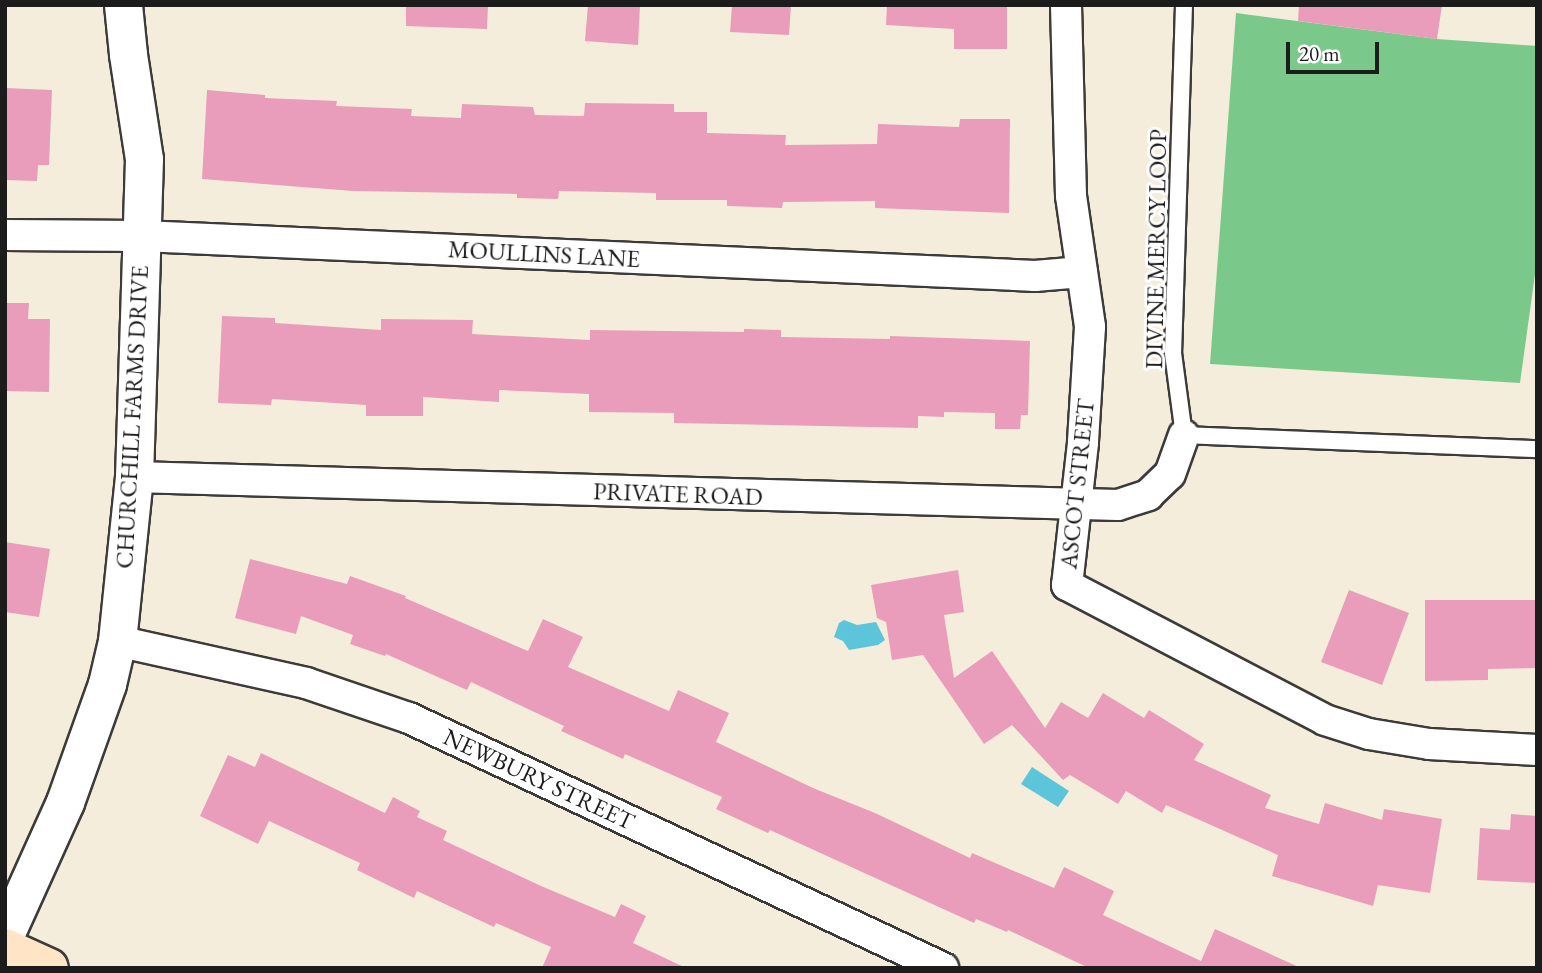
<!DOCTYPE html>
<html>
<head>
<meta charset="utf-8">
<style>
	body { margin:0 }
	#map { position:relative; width:1542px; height:973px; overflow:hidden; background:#f5eddb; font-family:"EB Garamond",serif }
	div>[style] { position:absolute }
	.green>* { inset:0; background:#7ac98a }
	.water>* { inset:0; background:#5dc5d9 }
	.building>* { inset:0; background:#e99dba }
	.roads { filter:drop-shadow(2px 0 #3d3b39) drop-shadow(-2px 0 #3d3b39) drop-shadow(0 2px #3d3b39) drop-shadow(0 -2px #3d3b39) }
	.service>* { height:16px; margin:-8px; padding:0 8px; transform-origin:8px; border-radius:8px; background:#fff }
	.minor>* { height:30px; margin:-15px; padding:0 15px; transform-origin:15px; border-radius:15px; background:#fff }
	.tertiary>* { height:37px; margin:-18.5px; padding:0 18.5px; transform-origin:18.5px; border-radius:18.5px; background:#fff }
	.secondary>* { height:38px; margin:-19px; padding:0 19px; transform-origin:19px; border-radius:19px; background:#ffe4c6 }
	span { translate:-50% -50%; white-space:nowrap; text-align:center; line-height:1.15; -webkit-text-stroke:6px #fff; paint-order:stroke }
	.street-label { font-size:24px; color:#1c1c1c }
	.frame { position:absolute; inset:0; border:7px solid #1c1c1c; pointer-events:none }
	.scale { position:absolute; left:1286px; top:42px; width:93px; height:32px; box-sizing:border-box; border:4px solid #1c1c1c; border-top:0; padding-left:9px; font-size:21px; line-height:24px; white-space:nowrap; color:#1c1c1c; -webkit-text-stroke:5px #fff; paint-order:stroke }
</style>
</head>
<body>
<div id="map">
	<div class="green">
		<i style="clip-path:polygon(1236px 13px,1437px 39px,1537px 46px,1537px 260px,1520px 383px,1210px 364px)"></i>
	</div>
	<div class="water">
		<i style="clip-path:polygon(844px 620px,857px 625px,876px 622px,885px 640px,878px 645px,849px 650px,843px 641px,834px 637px,839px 623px)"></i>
		<i style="clip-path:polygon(1032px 767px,1069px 791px,1058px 807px,1021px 784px)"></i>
	</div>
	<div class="building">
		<i style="clip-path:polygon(406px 5px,488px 5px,487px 29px,406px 26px)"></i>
		<i style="clip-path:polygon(588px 5px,640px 5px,638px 45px,585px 41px)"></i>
		<i style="clip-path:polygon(732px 5px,791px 5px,789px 35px,730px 32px)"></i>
		<i style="clip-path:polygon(887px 5px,1007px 5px,1007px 49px,954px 49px,954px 29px,886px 25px)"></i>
		<i style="clip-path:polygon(1299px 5px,1442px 5px,1437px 39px,1298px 21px)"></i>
		<i style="clip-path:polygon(5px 88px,52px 90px,49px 165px,38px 165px,37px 181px,5px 180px)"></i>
		<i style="clip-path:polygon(207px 90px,265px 95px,265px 98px,337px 101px,336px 106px,412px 109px,411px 116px,461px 118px,462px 104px,533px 107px,535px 115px,584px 116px,585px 103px,674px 104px,674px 112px,707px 112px,707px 133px,786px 135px,785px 145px,877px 144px,878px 124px,959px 127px,960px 119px,1010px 119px,1009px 213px,875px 208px,875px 201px,783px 202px,782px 208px,727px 206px,727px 200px,656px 200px,656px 193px,559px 191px,558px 199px,517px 198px,517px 194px,353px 191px,202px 179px)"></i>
		<i style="clip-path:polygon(5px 303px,29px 303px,28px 319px,50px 319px,49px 392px,5px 391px)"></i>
		<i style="clip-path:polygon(222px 316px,275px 318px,275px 323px,381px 330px,381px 319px,473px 320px,472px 334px,590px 340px,590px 330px,744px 332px,744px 329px,781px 330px,781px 337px,890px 339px,890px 336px,1030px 341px,1028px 415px,1021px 415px,1020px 429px,995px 429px,995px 413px,944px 412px,944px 417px,918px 416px,918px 428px,674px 423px,674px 413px,589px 412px,589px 394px,499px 390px,499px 402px,423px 397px,423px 416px,366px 416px,366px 405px,272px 399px,271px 405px,218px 403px)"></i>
		<i style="clip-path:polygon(5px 542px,50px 549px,39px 617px,5px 612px)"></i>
		<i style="clip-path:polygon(250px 559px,347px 584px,350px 576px,406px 596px,405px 598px,528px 651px,543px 619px,583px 637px,568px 667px,669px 711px,678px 690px,729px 713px,716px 742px,813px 788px,875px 813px,970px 858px,972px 853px,1054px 888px,1064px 867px,1114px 891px,1103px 915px,1201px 961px,1215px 929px,1301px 968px,1089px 968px,1008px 930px,1007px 932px,976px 919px,974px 923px,770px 830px,768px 833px,716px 809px,722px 797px,625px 754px,623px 759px,561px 731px,564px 726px,471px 682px,467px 690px,386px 654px,385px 656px,350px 644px,353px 635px,301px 616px,296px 634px,235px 618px)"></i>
		<i style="clip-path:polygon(958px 570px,964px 612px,944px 615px,954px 678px,992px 651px,1045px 728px,1061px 702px,1088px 718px,1103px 693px,1144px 718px,1149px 710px,1204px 744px,1194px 760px,1271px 795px,1265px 808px,1319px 824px,1325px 803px,1382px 820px,1384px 809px,1442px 819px,1430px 893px,1378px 885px,1373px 906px,1272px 876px,1278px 855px,1166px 805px,1162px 813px,1126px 791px,1118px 804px,1070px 775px,1063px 780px,1012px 725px,984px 744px,923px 655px,892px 660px,886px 622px,877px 618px,871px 585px)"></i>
		<i style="clip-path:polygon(1349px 590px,1409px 613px,1382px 685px,1321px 662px)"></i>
		<i style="clip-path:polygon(1425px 600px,1537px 600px,1537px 668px,1488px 669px,1488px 680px,1425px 681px)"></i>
		<i style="clip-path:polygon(261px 753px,385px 813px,393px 797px,420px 811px,417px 817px,447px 831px,443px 840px,541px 886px,615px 917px,621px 904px,646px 916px,633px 943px,686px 968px,542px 968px,551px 947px,496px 923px,494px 927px,417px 891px,414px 898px,357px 870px,360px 863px,269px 821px,258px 844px,200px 816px,228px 755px,255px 767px)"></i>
		<i style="clip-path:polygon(1511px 814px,1537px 816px,1537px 883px,1477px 880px,1480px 828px,1510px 830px)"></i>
	</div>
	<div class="roads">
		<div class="service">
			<i style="left:1184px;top:5px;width:348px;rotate:91.8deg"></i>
			<i style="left:1173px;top:353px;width:83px;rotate:82.4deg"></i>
			<i style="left:1184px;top:435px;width:353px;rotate:2.3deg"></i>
		</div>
		<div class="minor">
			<i style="left:1066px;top:5px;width:191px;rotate:88.5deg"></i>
			<i style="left:1071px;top:196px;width:132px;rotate:81.7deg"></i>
			<i style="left:1090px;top:327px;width:116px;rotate:93.5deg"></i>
			<i style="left:1083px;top:443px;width:143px;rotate:96.4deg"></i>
			<i style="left:1067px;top:585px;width:291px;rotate:27.6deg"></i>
			<i style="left:1325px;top:720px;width:46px;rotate:17.7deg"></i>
			<i style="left:1369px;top:734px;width:61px;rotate:9.5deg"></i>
			<i style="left:1429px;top:744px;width:108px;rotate:3.2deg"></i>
			<i style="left:5px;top:235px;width:137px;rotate:0.4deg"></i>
			<i style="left:142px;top:236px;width:894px;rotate:2.56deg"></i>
			<i style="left:1035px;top:276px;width:47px;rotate:-4.9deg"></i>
			<i style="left:134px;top:477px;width:984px;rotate:1.63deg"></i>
			<i style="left:1118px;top:505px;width:32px;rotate:-18deg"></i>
			<i style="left:1148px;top:495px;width:30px;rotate:-44deg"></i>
			<i style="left:1170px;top:474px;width:41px;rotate:-70.3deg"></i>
			<i style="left:117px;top:641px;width:194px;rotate:12.5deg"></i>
			<i style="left:306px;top:683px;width:109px;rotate:18.8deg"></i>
			<i style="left:409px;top:718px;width:590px;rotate:25.09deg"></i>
		</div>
		<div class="tertiary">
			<i style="left:5px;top:935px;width:146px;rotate:-65.7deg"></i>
			<i style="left:65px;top:802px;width:125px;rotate:-70.4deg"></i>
			<i style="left:107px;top:684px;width:44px;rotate:-76.9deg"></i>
			<i style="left:117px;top:641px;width:165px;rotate:-84.1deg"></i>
			<i style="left:134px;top:477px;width:318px;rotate:-88.2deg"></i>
			<i style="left:144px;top:159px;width:106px;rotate:-98.7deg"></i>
			<i style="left:128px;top:54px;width:49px;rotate:-95.8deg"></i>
		</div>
		<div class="secondary">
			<i style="left:5px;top:948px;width:48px;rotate:24.4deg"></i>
		</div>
	</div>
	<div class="street-label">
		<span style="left:1156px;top:249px;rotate:-89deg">DIVINE MERCY LOOP</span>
		<span style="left:544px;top:254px;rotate:3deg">MOULLINS LANE</span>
		<span style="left:132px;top:417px;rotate:-87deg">CHURCHILL FARMS DRIVE</span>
		<span style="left:1077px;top:484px;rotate:-84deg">ASCOT STREET</span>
		<span style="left:678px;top:494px;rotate:2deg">PRIVATE ROAD</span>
		<span style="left:539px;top:779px;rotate:25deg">NEWBURY STREET</span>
	</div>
	<div class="frame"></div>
	<div class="scale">20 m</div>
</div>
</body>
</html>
